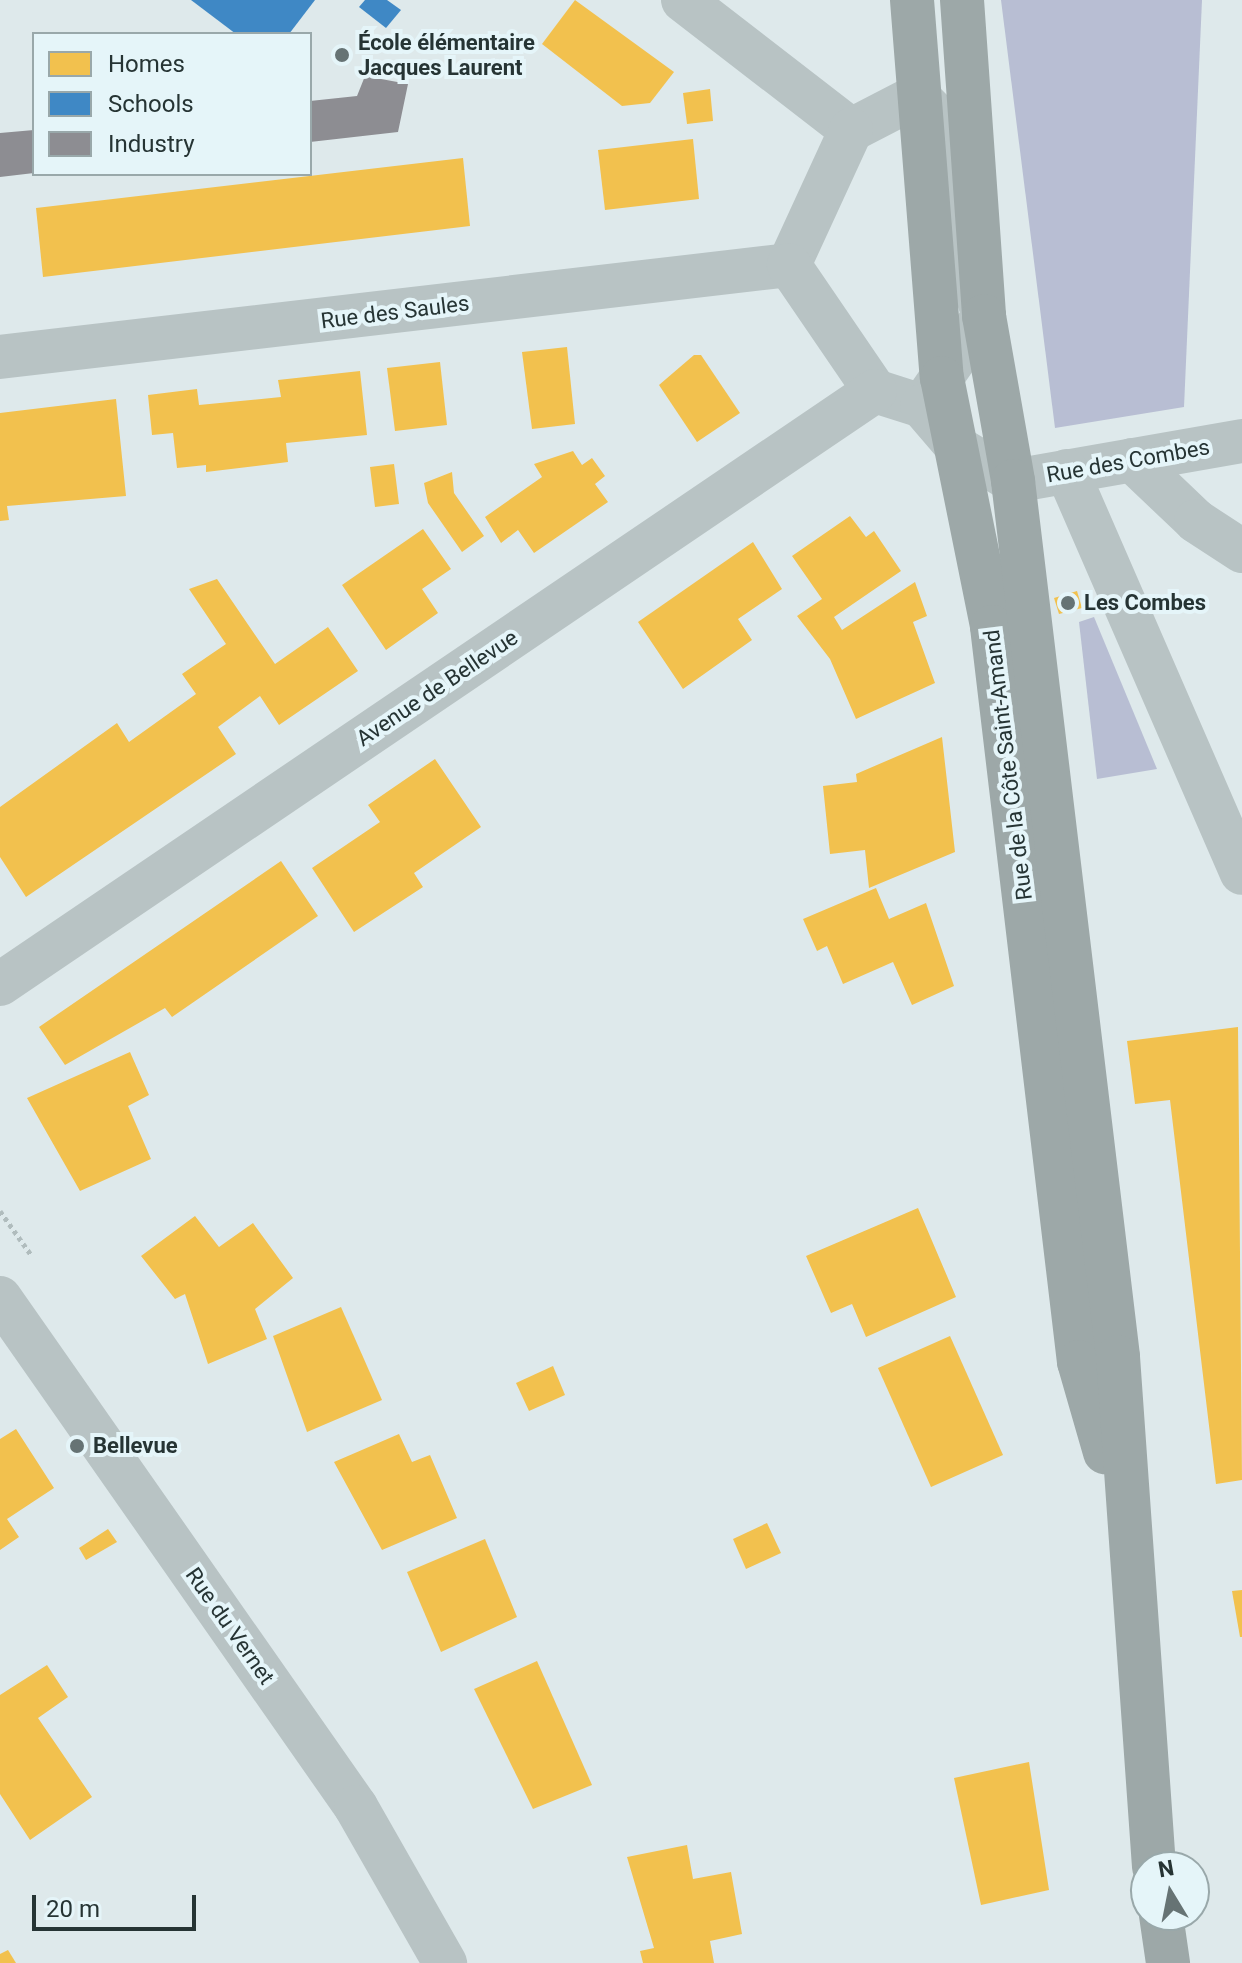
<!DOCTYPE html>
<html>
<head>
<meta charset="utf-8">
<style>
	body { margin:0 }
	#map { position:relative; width:1242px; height:1963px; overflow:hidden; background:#dee9eb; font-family:Roboto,sans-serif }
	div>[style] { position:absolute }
	.green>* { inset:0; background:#b8bed3 }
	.homes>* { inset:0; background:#f2c14e }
	.schools>* { inset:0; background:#3f88c5 }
	.industry>* { inset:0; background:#8d8d92 }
	.path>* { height:5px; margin-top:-2.5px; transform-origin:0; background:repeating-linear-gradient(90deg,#b0bcbd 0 4px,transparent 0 8px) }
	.minor>* { height:44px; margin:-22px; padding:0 22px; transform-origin:22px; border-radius:22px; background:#b8c3c4 }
	.major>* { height:44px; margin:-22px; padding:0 22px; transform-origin:22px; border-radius:22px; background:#9da8a8 }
	.dots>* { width:22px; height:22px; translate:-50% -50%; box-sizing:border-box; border:4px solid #e5f5f9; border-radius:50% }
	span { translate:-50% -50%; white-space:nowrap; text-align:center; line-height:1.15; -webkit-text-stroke:8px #e5f5f9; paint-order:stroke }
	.poi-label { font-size:22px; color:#263434; font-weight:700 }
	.left { translate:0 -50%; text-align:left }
	.street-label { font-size:22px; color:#263434 }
	.legend { position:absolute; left:32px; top:32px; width:280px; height:144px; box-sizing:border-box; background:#e5f5f9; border:2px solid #99a8aa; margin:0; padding:10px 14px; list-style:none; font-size:24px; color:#263434 }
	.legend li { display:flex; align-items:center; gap:16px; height:40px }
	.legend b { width:40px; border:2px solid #99a8aa }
	.north { position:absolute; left:1130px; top:1851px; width:80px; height:80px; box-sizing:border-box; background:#e5f5f9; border:2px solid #99a8aa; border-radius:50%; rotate:350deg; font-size:22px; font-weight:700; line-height:32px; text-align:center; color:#263434 }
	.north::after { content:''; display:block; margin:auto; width:28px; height:36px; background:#667374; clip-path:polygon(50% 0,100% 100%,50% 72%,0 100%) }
	.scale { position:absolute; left:32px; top:1895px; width:164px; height:36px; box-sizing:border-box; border:4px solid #263434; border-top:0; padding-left:10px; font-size:24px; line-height:28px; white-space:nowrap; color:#263434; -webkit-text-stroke:6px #e5f5f9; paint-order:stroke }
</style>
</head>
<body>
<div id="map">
	<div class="green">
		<i style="clip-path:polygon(1001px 0,1202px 0,1184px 407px,1055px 428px)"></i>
		<i style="clip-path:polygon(1094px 617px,1157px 769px,1097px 779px,1079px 622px)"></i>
	</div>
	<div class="homes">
		<i style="clip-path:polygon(575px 0,674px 72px,650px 103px,622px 106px,542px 44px)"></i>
		<i style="clip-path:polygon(710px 89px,713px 121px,687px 124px,683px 93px)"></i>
		<i style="clip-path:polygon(693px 139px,699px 199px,605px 210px,598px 150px)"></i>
		<i style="clip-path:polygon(463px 158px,470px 226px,43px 277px,36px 208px)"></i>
		<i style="clip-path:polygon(567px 347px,575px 424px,532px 429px,522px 352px)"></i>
		<i style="clip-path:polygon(694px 355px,701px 355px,740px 413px,697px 442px,659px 385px)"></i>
		<i style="clip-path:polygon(440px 362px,447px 425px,395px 431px,387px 368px)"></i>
		<i style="clip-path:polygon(360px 371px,367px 435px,286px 443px,288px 462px,206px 472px,206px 465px,177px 468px,173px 433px,152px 435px,148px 395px,197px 389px,199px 405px,281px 397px,278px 380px)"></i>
		<i style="clip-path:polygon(116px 399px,126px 496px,7px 506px,9px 520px,0 521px,0 413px)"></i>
		<i style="clip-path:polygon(573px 451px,582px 465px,592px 458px,605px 476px,595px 484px,608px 502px,534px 553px,518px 530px,501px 543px,485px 517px,542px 477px,534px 464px)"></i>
		<i style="clip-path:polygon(394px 464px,399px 504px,375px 507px,370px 467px)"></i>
		<i style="clip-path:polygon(452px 472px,454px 493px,484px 536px,462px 552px,428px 503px,424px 483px)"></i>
		<i style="clip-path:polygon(850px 516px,866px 537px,874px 531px,901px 571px,834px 617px,842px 630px,915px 582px,927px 616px,913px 622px,935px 683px,856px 719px,830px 659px,797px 616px,822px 599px,792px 556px)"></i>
		<i style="clip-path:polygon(423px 529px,451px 569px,422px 589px,438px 613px,386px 650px,342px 585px)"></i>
		<i style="clip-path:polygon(753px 542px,782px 589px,738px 619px,752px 640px,683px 689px,638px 622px)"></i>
		<i style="clip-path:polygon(217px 579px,275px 664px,328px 627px,358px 671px,279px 725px,260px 696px,218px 727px,236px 754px,26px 897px,0 857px,0 807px,117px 723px,129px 742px,196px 694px,182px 674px,226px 644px,189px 589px)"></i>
		<i style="clip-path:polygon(1077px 591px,1082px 608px,1059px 614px,1054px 598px)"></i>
		<i style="clip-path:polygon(942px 737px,955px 852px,869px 888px,865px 850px,830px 854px,823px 786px,857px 782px,856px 774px)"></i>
		<i style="clip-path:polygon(435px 759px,481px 827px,414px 873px,423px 887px,354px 932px,312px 868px,380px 822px,368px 805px)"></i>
		<i style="clip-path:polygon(281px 861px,318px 916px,172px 1017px,165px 1008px,65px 1065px,39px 1027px)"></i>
		<i style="clip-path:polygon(876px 888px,889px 919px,926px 903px,954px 986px,912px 1005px,893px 962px,843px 984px,827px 946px,817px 951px,803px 919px)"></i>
		<i style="clip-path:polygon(1238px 1027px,1242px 1480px,1216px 1484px,1170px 1100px,1135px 1104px,1127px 1041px)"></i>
		<i style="clip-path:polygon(130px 1052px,149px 1095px,128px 1106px,151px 1159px,80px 1191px,27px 1098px)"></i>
		<i style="clip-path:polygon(918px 1208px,956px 1297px,866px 1337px,852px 1304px,831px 1313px,806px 1256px)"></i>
		<i style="clip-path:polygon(195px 1216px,219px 1247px,253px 1223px,293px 1278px,255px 1309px,267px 1339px,208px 1364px,185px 1294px,175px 1299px,141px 1256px)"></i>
		<i style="clip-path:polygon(341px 1307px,382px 1400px,307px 1432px,273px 1336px)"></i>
		<i style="clip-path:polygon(950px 1336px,1003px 1455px,931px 1487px,878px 1368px)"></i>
		<i style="clip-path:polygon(553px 1366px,565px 1395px,529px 1411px,516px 1383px)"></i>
		<i style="clip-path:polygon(16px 1429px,54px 1488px,7px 1519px,19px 1537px,0 1550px,0 1439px)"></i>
		<i style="clip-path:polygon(399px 1434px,412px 1462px,430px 1455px,457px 1518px,382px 1550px,334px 1462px)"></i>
		<i style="clip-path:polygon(767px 1523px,781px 1553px,746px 1569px,733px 1539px)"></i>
		<i style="clip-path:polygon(108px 1529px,117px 1542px,86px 1560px,79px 1548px)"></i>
		<i style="clip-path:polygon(485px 1539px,517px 1617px,441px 1652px,407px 1572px)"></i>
		<i style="clip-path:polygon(1242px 1590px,1242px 1637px,1240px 1637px,1232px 1591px)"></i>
		<i style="clip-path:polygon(537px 1661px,592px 1785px,533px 1809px,474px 1689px)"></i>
		<i style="clip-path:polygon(47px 1665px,68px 1697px,38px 1718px,92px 1797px,30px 1840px,0 1794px,0 1695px)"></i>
		<i style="clip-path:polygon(1029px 1762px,1049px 1890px,981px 1905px,954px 1778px)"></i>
		<i style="clip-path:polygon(687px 1845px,693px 1879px,731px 1872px,742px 1934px,710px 1941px,714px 1963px,643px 1963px,640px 1951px,654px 1948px,627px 1857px)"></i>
		<i style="clip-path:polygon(8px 1950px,16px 1963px,0 1963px,0 1954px)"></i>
	</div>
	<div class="schools">
		<i style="clip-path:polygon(191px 0,315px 0,289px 34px,236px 34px)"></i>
		<i style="clip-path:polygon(365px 0,387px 0,401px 10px,386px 28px,359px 7px)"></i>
	</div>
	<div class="industry">
		<i style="clip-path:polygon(365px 76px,408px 84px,398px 132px,310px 142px,310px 101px,357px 96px)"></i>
		<i style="clip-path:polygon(34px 130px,34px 173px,0 177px,0 133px)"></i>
	</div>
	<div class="path">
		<i style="left:0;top:1211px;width:55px;rotate:54.6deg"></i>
	</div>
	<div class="minor">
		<i style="left:683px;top:0;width:212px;rotate:37.7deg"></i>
		<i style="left:0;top:357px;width:794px;rotate:-6.65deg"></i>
		<i style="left:922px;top:406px;width:109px;rotate:-55.4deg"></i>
		<i style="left:984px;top:316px;width:124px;rotate:-107.9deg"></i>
		<i style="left:946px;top:198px;width:78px;rotate:-93.7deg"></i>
		<i style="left:941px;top:120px;width:34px;rotate:-135deg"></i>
		<i style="left:917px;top:96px;width:74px;rotate:152.7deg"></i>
		<i style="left:851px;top:130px;width:149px;rotate:114.7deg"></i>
		<i style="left:789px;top:265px;width:153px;rotate:55.7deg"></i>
		<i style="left:875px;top:391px;width:49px;rotate:17.7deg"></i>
		<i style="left:922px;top:406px;width:55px;rotate:49.4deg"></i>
		<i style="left:958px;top:448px;width:64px;rotate:31deg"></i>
		<i style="left:1013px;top:481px;width:232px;rotate:-9.9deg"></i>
		<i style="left:1132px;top:460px;width:88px;rotate:43.6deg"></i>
		<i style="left:1196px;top:521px;width:55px;rotate:33.1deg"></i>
		<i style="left:1067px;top:471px;width:438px;rotate:66.5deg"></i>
		<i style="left:0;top:984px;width:1057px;rotate:-34.13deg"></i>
		<i style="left:0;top:1298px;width:621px;rotate:55.03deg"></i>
		<i style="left:356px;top:1807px;width:180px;rotate:60.3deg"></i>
	</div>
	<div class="major">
		<i style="left:912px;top:0;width:379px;rotate:85.5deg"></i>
		<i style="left:942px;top:378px;width:254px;rotate:78.6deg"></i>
		<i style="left:992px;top:627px;width:740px;rotate:83.25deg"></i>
		<i style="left:1079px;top:1362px;width:94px;rotate:73.9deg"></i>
		<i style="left:962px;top:0;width:317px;rotate:86deg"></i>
		<i style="left:984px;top:316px;width:168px;rotate:80deg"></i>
		<i style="left:1013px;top:481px;width:882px;rotate:83.16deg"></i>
		<i style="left:1118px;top:1357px;width:511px;rotate:85.96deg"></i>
		<i style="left:1161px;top:1915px;width:49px;rotate:81.7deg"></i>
	</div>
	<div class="dots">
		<i style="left:342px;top:55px;background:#667374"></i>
		<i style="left:1068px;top:603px;background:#667374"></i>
		<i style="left:77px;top:1446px;background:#667374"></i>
	</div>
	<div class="poi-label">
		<span class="left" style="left:358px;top:55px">École élémentaire<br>Jacques Laurent</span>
		<span class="left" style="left:1084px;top:603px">Les Combes</span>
		<span class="left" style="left:93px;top:1446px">Bellevue</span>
	</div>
	<div class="street-label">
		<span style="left:395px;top:312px;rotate:-7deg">Rue des Saules</span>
		<span style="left:1128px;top:461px;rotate:-10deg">Rue des Combes</span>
		<span style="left:437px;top:688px;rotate:-34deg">Avenue de Bellevue</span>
		<span style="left:1008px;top:765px;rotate:-97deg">Rue de la Côte Saint-Amand</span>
		<span style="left:230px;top:1626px;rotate:55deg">Rue du Vernet</span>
	</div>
	<ul class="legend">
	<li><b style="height:22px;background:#f2c14e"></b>Homes</li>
	<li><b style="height:22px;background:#3f88c5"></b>Schools</li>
	<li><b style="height:22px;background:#8d8d92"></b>Industry</li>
	</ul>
	<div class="north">N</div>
	<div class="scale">20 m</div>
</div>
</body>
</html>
